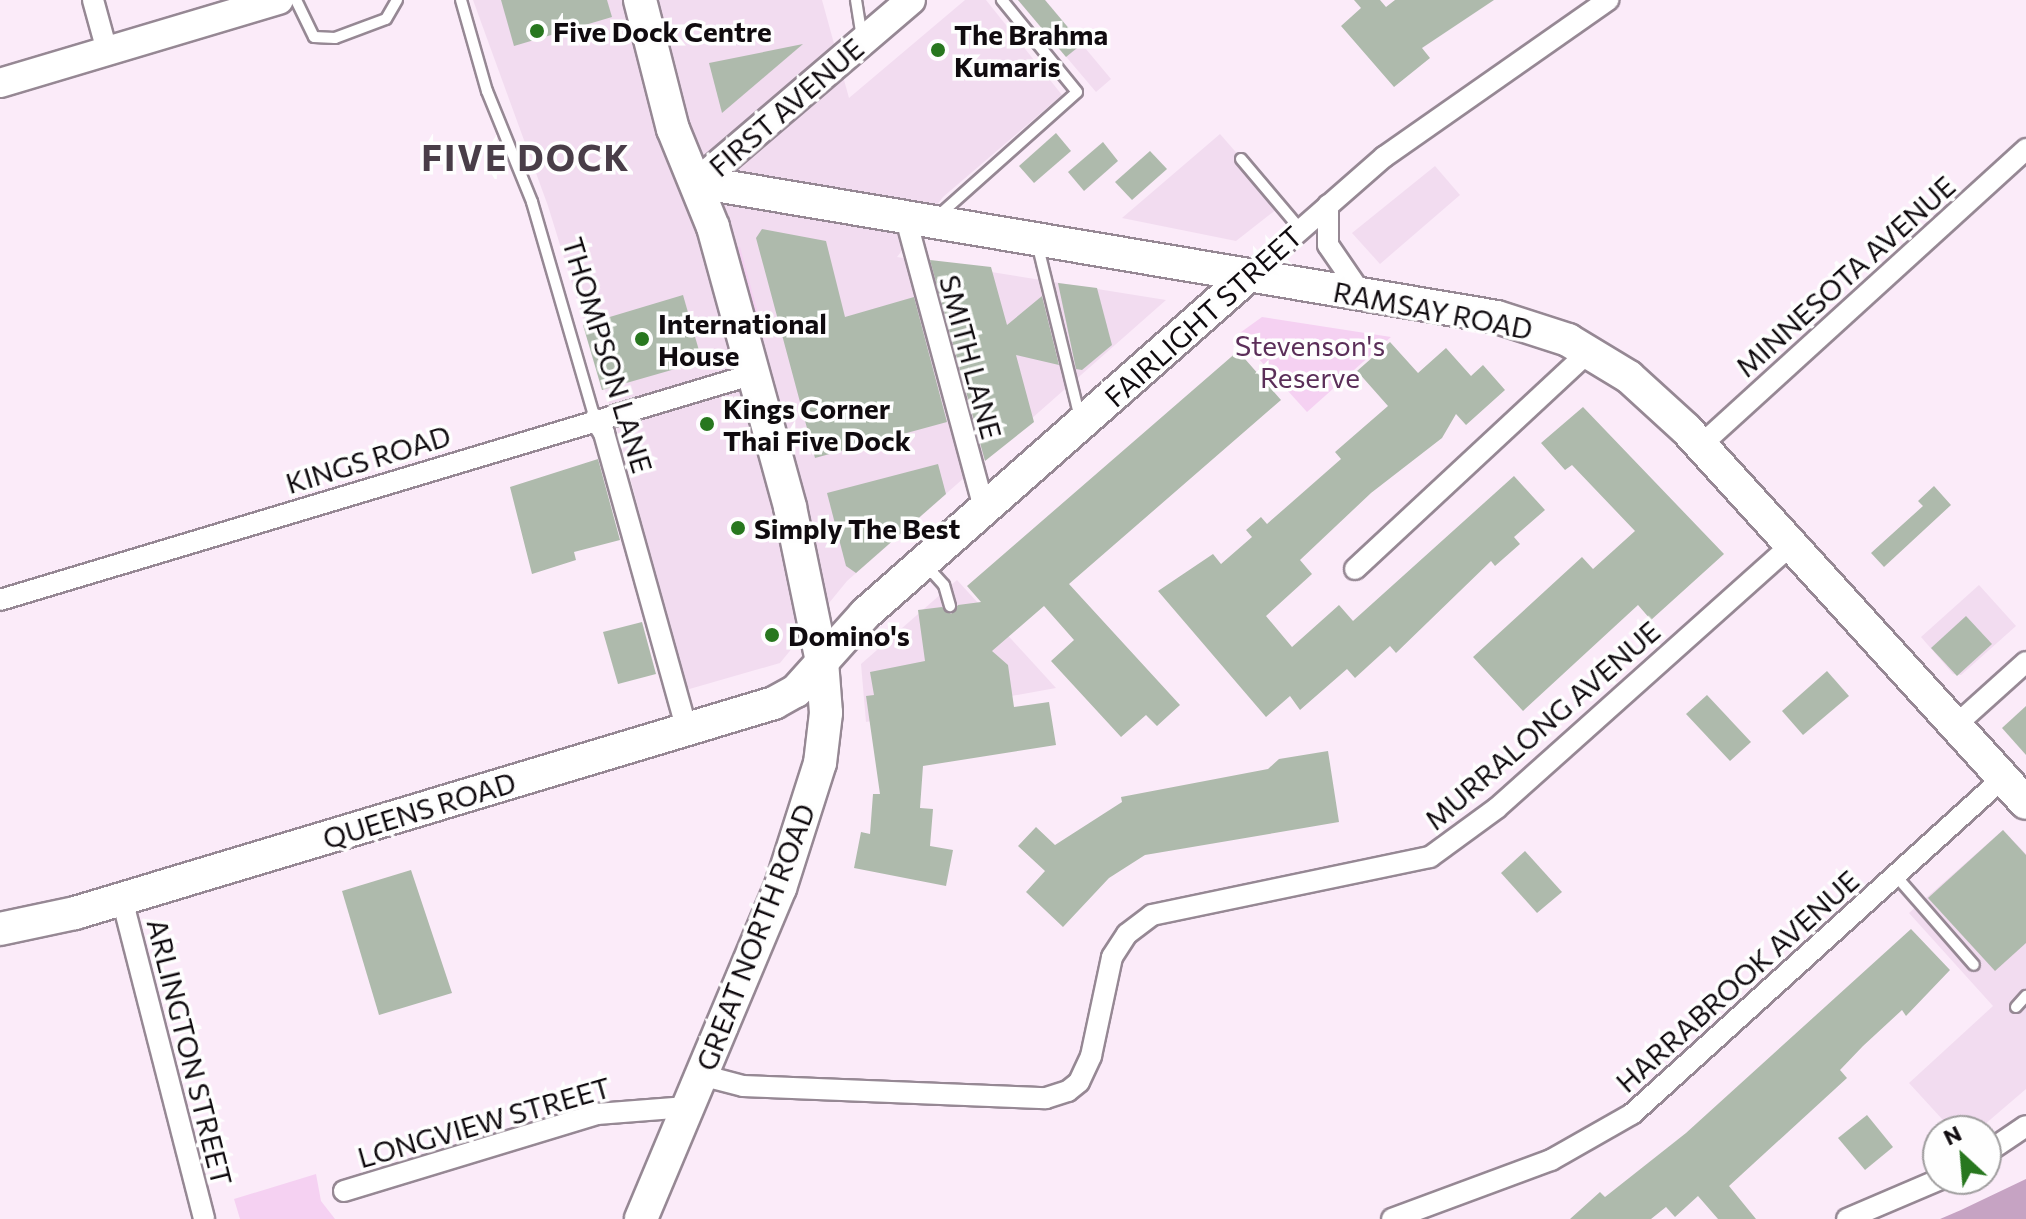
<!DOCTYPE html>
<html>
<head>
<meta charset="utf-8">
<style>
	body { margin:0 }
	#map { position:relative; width:2026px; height:1219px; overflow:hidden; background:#fbebf9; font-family:Commissioner,sans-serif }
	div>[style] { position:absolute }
	.built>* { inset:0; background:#f2dcf0 }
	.green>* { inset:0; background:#f5d1f2 }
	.water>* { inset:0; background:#c6a3c3 }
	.building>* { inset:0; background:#aebaac }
	.roads { filter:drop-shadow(2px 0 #968894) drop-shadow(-2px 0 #968894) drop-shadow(0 2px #968894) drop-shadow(0 -2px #968894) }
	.lane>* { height:10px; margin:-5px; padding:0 5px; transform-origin:5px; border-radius:5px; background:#fff }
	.street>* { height:20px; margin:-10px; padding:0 10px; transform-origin:10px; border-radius:10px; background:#fff }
	.secondary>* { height:28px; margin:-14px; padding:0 14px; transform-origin:14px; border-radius:14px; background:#fff }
	.primary>* { height:32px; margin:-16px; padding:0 16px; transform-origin:16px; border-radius:16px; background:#fff }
	.dots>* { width:22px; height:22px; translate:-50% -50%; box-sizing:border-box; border:4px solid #fefefe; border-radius:50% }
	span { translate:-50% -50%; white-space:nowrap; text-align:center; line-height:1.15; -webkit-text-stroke:7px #fefefe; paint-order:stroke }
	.poi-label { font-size:28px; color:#100b0f; font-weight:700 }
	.left { translate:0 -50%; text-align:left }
	.street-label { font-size:28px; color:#100b0f }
	.park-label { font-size:28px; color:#5b2e59 }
	.district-label { font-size:36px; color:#493d48; font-weight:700; letter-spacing:2px }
	.north { position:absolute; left:1922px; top:1115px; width:80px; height:80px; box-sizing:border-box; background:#fefefe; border:2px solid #9f9d9e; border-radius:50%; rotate:334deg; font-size:22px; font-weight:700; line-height:32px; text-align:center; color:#100b0f }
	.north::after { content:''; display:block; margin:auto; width:28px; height:36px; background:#28771f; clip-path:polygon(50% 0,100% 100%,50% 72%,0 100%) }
</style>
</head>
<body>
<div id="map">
	<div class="built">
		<i style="clip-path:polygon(473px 0,822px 0,849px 98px,965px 0,986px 0,1062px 95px,943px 197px,897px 257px,1166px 300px,847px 581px,780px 663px,686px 690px,620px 439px,548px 206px)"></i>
		<i style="clip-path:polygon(1018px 0,1045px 0,1111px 79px,1096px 92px)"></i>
		<i style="clip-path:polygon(1220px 134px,1282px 205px,1236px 241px,1122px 218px)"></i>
		<i style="clip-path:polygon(1435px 166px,1460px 195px,1380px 264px,1352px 233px)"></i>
		<i style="clip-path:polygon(957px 580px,1056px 688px,866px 722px,861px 664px)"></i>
		<i style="clip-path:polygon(1979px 585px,2016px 626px,1961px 675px,1953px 674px,1921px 637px)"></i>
		<i style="clip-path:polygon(2003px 830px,2026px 854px,2026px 1089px,1977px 1131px,1953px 1131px,1909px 1083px,1993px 1006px,1909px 913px)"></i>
	</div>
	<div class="green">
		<i style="clip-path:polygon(740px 247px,765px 339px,759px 341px,734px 248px)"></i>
		<i style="clip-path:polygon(1262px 317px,1391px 337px,1307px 412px,1237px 335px)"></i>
		<i style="clip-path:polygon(316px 1174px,321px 1201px,335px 1219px,240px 1219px,234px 1199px)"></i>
	</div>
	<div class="water">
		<i style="clip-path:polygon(2026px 1179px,2026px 1219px,1940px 1219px,1961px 1210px)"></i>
	</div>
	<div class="building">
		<i style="clip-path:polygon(501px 0,607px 0,612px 17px,514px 46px)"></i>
		<i style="clip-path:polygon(1018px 0,1045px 0,1082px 44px,1066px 57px)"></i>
		<i style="clip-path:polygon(1354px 0,1380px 0,1386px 7px,1395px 0,1494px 0,1422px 48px,1430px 58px,1394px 87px,1341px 26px,1361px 8px)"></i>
		<i style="clip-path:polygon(803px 44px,722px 113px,709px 63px)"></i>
		<i style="clip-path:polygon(1056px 133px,1071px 151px,1034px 183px,1019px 166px)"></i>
		<i style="clip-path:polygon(1103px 142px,1118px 161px,1084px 191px,1068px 172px)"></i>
		<i style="clip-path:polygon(1150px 151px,1167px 169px,1132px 200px,1115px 182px)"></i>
		<i style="clip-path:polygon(762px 229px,826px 241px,845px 317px,914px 297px,947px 422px,815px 458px,756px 238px)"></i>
		<i style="clip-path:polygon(930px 260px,991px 267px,1007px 325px,1042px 296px,1059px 365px,1016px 355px,1034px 422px,985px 461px)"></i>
		<i style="clip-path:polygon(1058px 283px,1097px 288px,1112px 345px,1082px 370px,1076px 369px)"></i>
		<i style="clip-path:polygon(683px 295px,700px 354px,696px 363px,602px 390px,583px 325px)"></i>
		<i style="clip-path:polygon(1390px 342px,1418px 373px,1446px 348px,1471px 376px,1483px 365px,1505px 390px,1466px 425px,1456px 414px,1442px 438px,1371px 493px,1300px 560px,1312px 574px,1266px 616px,1292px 647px,1339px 605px,1353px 621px,1514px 476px,1545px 510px,1514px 537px,1520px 544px,1495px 566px,1491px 561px,1396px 653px,1390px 646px,1355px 678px,1347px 669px,1300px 710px,1290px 696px,1266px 717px,1158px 591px,1213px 554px,1221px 564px,1252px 537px,1246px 530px,1261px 517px,1267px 524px,1341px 459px,1335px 452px,1388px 406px,1357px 371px)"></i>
		<i style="clip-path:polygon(1238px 351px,1281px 400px,1069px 584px,1180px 705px,1157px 726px,1146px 715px,1121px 737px,1051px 661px,1074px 640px,1044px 606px,992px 651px,1008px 665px,1014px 707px,1049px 702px,1056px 745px,923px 766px,920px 808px,933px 809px,930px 846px,953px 850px,946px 886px,854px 868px,861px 832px,870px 834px,873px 794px,880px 794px,866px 696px,874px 695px,870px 672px,925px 661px,918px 610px,942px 607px,951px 614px,958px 605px,981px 602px,967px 586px)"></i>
		<i style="clip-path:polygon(1583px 407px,1724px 554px,1651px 620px,1638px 605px,1523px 711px,1473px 657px,1582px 557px,1593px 569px,1635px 531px,1572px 465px,1565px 470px,1541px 443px)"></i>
		<i style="clip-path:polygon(598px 459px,620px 540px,574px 552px,576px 560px,532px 574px,510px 487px)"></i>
		<i style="clip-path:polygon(938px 464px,946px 494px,856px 573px,846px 566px,827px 493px)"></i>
		<i style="clip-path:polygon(1934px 486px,1951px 505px,1884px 567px,1871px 553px,1923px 506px,1918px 501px)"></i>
		<i style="clip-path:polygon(1966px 616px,1992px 644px,1957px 676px,1931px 648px)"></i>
		<i style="clip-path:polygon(642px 622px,656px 674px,618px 684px,603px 632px)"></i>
		<i style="clip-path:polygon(1827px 671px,1849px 696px,1803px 735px,1782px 711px)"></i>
		<i style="clip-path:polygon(1707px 695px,1751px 742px,1730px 761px,1686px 714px)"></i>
		<i style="clip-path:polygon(2026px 706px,2026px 755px,2002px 728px)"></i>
		<i style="clip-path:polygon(1328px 751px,1339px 822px,1145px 855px,1109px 878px,1063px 927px,1026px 892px,1045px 871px,1018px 846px,1036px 827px,1055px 845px,1122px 802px,1121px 797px,1268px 769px,1279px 759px)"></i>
		<i style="clip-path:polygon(2003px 830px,2026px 855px,2026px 943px,1995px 971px,1928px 898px)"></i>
		<i style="clip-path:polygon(1525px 851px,1562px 892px,1537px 913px,1501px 873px)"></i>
		<i style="clip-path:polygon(411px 870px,452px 993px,379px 1015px,342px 891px)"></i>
		<i style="clip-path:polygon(1911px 929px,1950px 970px,1906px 1016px,1902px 1010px,1863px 1046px,1840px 1070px,1847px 1078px,1729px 1186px,1756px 1219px,1718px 1219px,1698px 1196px,1675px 1217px,1666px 1207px,1651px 1219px,1570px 1219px,1600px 1192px,1605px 1197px,1686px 1133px)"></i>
		<i style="clip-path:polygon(1867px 1115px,1893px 1147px,1865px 1170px,1838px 1138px)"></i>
	</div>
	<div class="roads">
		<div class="lane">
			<i style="left:296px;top:0;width:41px;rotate:64.1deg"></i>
			<i style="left:314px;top:37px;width:21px;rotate:3deg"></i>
			<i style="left:335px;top:38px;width:54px;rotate:-20.4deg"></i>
			<i style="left:386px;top:19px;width:22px;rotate:-60deg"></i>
			<i style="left:461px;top:0;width:95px;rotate:74.1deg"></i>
			<i style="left:487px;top:91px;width:120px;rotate:67.9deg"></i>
			<i style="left:532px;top:202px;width:226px;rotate:73.8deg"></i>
			<i style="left:856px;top:0;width:39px;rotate:81deg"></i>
			<i style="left:1241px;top:159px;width:93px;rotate:49.8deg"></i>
			<i style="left:938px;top:216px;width:186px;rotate:-41.7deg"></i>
			<i style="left:1077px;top:92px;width:119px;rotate:-129.2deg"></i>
			<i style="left:1037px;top:243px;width:180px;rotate:76.2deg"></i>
			<i style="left:925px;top:564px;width:28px;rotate:48deg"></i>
			<i style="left:944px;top:585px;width:22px;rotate:74deg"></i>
			<i style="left:1896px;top:876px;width:118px;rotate:48.8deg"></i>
			<i style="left:2016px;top:1007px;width:15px;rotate:-48deg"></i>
		</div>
		<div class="street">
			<i style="left:93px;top:0;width:53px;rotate:74.6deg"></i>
			<i style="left:1328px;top:205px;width:40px;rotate:90deg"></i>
			<i style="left:1328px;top:245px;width:62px;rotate:55.5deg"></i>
			<i style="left:906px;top:219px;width:300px;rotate:74.9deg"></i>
			<i style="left:1248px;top:276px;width:181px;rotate:-41.2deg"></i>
			<i style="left:1384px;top:157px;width:274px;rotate:-35deg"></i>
			<i style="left:595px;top:419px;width:17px;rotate:57deg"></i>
			<i style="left:604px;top:433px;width:308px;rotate:74.4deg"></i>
			<i style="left:1701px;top:445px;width:440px;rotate:-42.3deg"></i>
			<i style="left:1355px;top:569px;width:321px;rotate:-42.9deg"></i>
			<i style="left:0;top:600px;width:787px;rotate:-16.69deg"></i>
			<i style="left:1956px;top:725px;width:94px;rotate:-42deg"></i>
			<i style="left:122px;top:899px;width:330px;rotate:75.6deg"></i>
			<i style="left:701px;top:1075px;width:43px;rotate:14.7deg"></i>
			<i style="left:743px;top:1086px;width:303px;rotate:2.3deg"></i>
			<i style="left:1046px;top:1098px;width:23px;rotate:-18deg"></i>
			<i style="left:1068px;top:1091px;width:14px;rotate:-39deg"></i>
			<i style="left:1079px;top:1082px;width:29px;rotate:-65deg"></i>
			<i style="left:1091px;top:1056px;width:101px;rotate:-78deg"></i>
			<i style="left:1112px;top:957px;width:27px;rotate:-57deg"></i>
			<i style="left:1127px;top:934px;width:31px;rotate:-37deg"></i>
			<i style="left:1152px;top:915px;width:284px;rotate:-11.8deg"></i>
			<i style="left:1430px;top:857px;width:83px;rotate:-36.2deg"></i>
			<i style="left:1497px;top:808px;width:396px;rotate:-41.8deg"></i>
			<i style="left:1986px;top:1153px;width:48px;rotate:-34deg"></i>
			<i style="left:344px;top:1191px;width:264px;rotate:-16.9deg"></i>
			<i style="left:597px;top:1114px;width:90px;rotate:-4.4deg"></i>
			<i style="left:1392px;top:1219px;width:170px;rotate:-20.4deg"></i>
			<i style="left:1551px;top:1160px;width:93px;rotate:-29.6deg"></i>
			<i style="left:1632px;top:1114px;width:501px;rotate:-42.17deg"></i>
			<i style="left:1847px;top:1219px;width:102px;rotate:-23.1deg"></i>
		</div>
		<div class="secondary">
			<i style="left:0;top:83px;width:291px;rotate:-16.6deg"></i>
			<i style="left:698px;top:182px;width:280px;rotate:-40.5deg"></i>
		</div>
		<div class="primary">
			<i style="left:640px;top:0;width:133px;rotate:75.7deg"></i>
			<i style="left:673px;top:129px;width:106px;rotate:67.8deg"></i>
			<i style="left:713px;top:227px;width:290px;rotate:74.6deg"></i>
			<i style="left:790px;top:507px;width:157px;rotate:78.3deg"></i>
			<i style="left:822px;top:661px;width:52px;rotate:85.6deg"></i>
			<i style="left:826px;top:713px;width:50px;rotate:96.8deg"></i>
			<i style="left:820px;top:763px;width:131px;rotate:107.7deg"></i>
			<i style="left:780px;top:888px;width:359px;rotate:112.8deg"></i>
			<i style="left:698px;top:182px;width:810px;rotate:9.59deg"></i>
			<i style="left:1497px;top:317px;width:75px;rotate:17.9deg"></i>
			<i style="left:1568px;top:340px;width:71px;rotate:31.2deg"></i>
			<i style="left:1629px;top:377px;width:77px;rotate:42.4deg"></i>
			<i style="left:1686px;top:429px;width:505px;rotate:47.73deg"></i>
			<i style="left:0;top:929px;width:77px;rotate:-12deg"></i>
			<i style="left:75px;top:913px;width:730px;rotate:-16.72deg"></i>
			<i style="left:774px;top:703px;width:25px;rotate:-29deg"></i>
			<i style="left:796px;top:691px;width:103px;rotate:-48.1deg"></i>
			<i style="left:865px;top:614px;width:511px;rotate:-41.43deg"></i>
		</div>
	</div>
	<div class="dots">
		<i style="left:537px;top:31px;background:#28771f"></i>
		<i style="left:938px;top:50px;background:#28771f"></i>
		<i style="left:642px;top:339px;background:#28771f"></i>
		<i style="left:707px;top:424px;background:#28771f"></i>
		<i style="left:738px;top:528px;background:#28771f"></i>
		<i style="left:772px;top:635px;background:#28771f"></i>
	</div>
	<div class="poi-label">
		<span class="left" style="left:553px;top:31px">Five Dock Centre</span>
		<span class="left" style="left:954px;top:50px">The Brahma<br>Kumaris</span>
		<span class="left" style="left:658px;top:339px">International<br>House</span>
		<span class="left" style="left:723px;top:424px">Kings Corner<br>Thai Five Dock</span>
		<span class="left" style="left:754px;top:528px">Simply The Best</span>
		<span class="left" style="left:788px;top:635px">Domino's</span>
	</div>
	<div class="street-label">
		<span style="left:786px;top:107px;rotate:-41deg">FIRST AVENUE</span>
		<span style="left:1845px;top:276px;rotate:-42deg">MINNESOTA AVENUE</span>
		<span style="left:1433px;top:310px;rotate:11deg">RAMSAY ROAD</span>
		<span style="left:1203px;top:316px;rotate:-42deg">FAIRLIGHT STREET</span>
		<span style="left:608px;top:355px;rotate:73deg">THOMPSON LANE</span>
		<span style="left:971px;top:357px;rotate:75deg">SMITH LANE</span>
		<span style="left:368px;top:459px;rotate:-17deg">KINGS ROAD</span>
		<span style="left:1542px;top:725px;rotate:-41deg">MURRALONG AVENUE</span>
		<span style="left:419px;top:810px;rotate:-17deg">QUEENS ROAD</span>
		<span style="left:755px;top:937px;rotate:-69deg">GREAT NORTH ROAD</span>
		<span style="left:1737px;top:981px;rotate:-42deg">HARRABROOK AVENUE</span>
		<span style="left:190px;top:1052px;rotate:76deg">ARLINGTON STREET</span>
		<span style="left:484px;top:1122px;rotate:-16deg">LONGVIEW STREET</span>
	</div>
	<div class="park-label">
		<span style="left:1310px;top:361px">Stevenson's<br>Reserve</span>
	</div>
	<div class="district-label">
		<span style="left:526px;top:157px">FIVE DOCK</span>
	</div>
	<div class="north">N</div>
</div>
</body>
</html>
